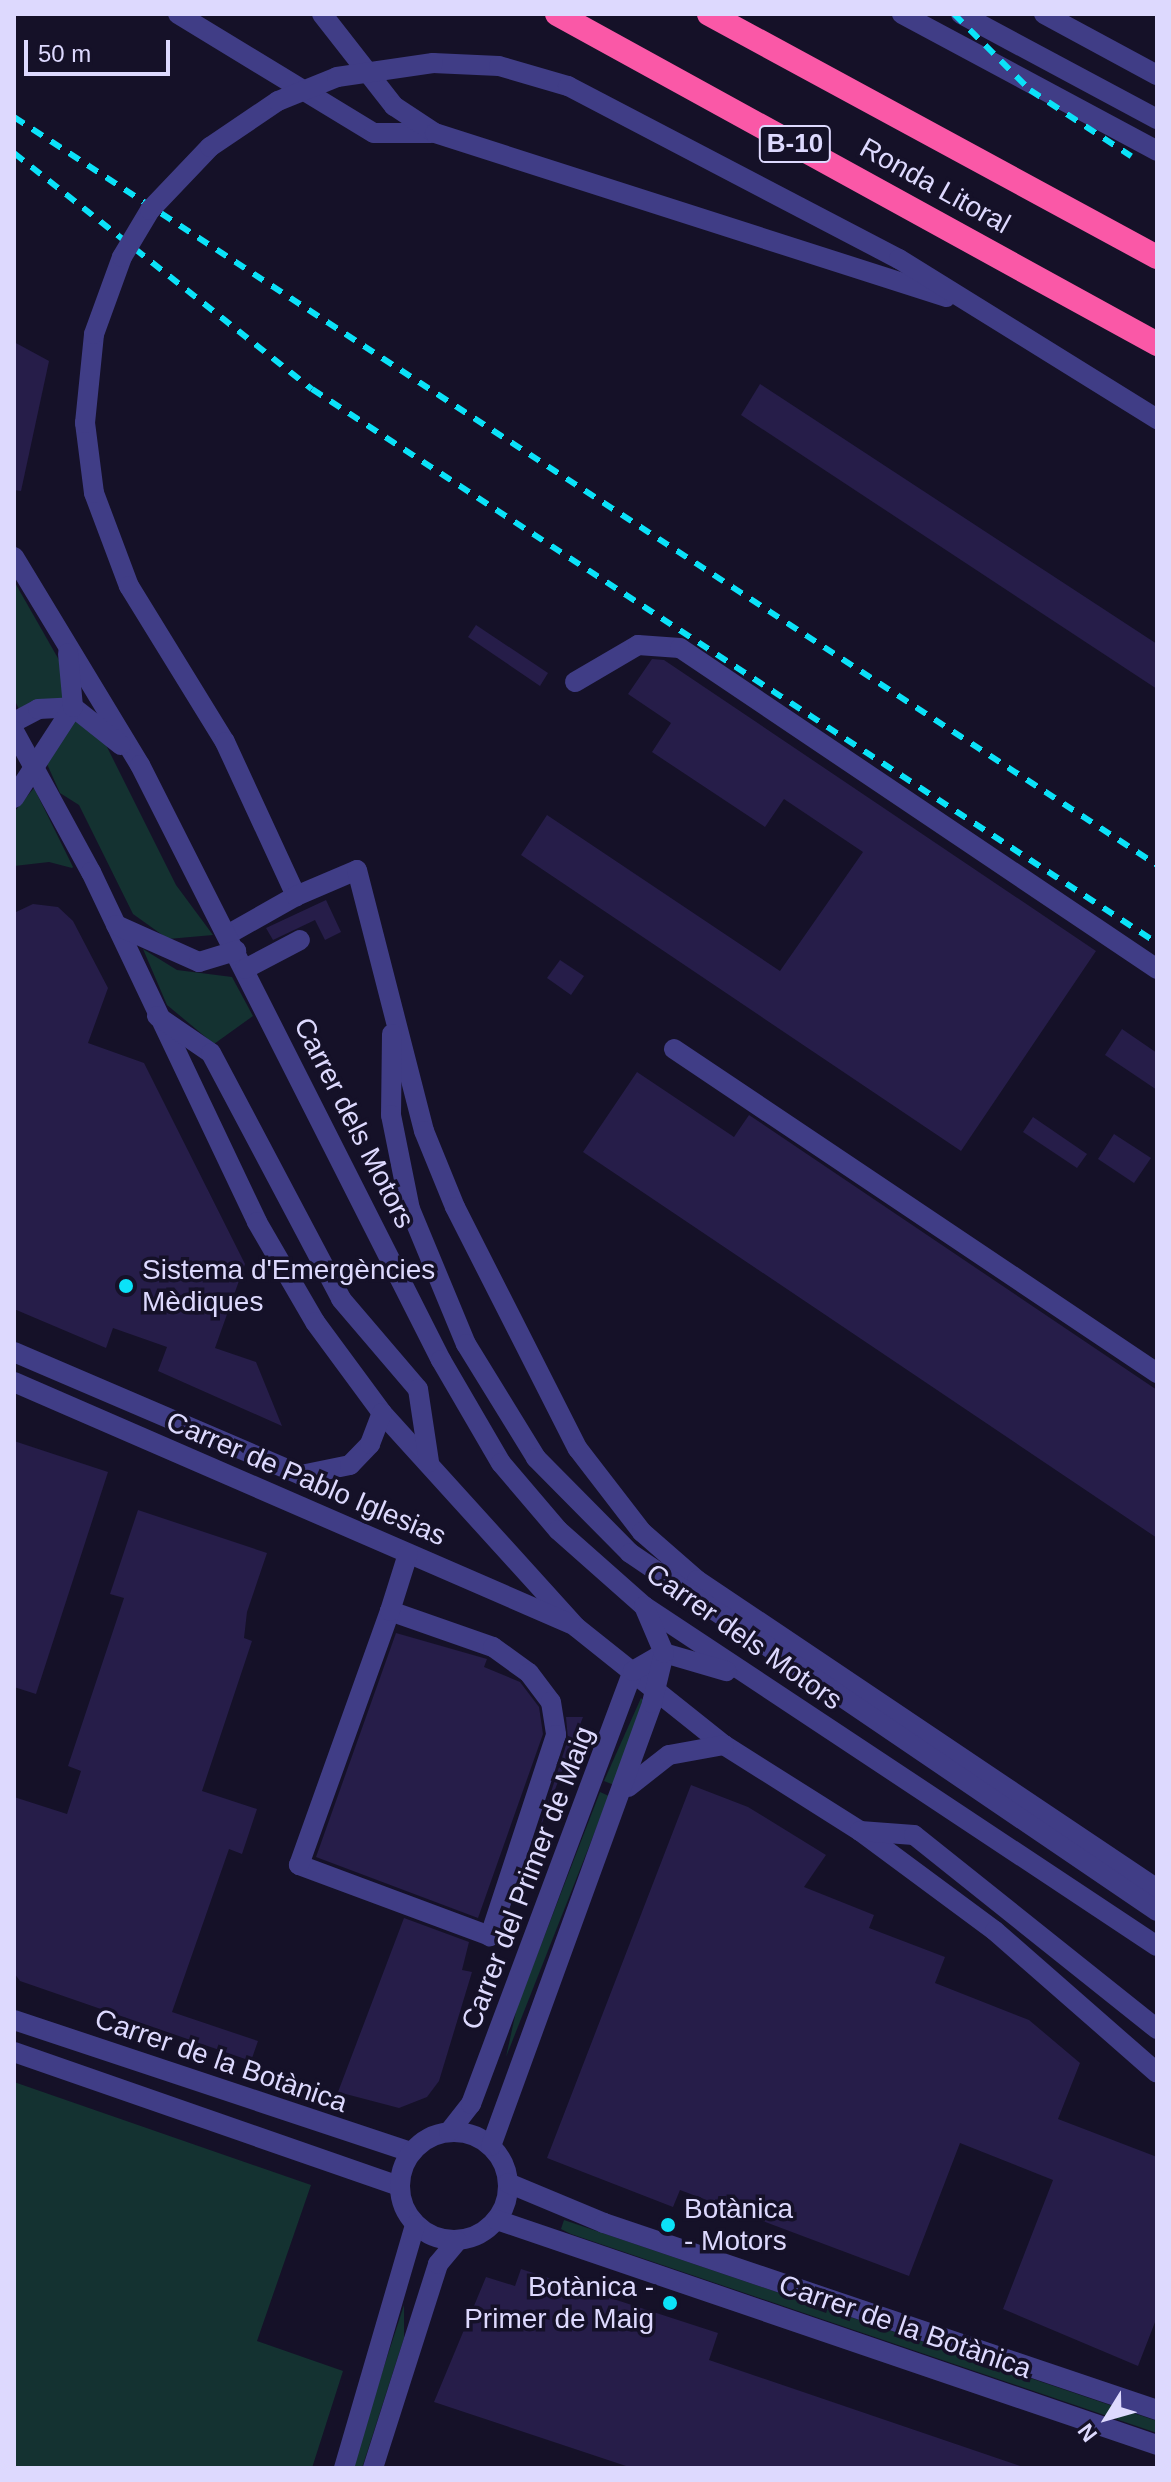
<!DOCTYPE html>
<html>
<head>
<meta charset="utf-8">
<style>
	body { margin:0 }
	#map { position:relative; width:1171px; height:2482px; overflow:hidden; background:#151128; font-family:Arial,sans-serif }
	div>[style] { position:absolute }
	.green>* { inset:0; background:#143231 }
	.building>* { inset:0; background:#261d49 }
	.minor>* { height:20px; margin:-10px; padding:0 10px; transform-origin:10px; border-radius:10px; background:#403d86 }
	.minor>.ring { margin:-10px; padding:0; box-sizing:content-box; background:none; border:20px solid #403d86; border-radius:50% }
	.highway>* { height:24px; margin:-12px; padding:0 12px; transform-origin:12px; border-radius:12px; background:#fa58a7 }
	.rail>* { height:6px; margin-top:-3px; transform-origin:0; background:repeating-linear-gradient(90deg,#0be2f8 0 12px,transparent 0 22px) }
	.minor-bridge>* { height:20px; margin:-10px; padding:0 10px; transform-origin:10px; border-radius:10px; background:#403d86 }
	.dots>* { width:22px; height:22px; translate:-50% -50%; box-sizing:border-box; border:4px solid #151128; border-radius:50% }
	span { translate:-50% -50%; white-space:nowrap; text-align:center; line-height:1.15; -webkit-text-stroke:7px #151128; paint-order:stroke }
	.shield-label span { padding:2px 6px; background:#151128; border:2px solid; border-radius:6px; -webkit-text-stroke-width:0 }
	.shield-label { font-size:26px; color:#ddd9fe; font-weight:700 }
	.street-label { font-size:28px; color:#ddd9fe }
	.poi-label { font-size:28px; color:#ddd9fe }
	.left { translate:0 -50%; text-align:left }
	.right { translate:-100% -50%; text-align:right }
	.frame { position:absolute; inset:0; border:16px solid #ddd9fe; pointer-events:none }
	.north { position:absolute; left:1067px; top:2378px; width:80px; height:80px; -webkit-text-stroke:6px #151128; paint-order:stroke; rotate:233deg; font-size:22px; font-weight:700; line-height:32px; text-align:center; color:#ddd9fe }
	.north::after { content:''; display:block; margin:auto; width:28px; height:36px; background:#ddd9fe; clip-path:polygon(50% 0,100% 100%,50% 72%,0 100%) }
	.scale { position:absolute; left:24px; top:40px; width:146px; height:36px; box-sizing:border-box; border:4px solid #ddd9fe; border-top:0; padding-left:10px; font-size:24px; line-height:28px; white-space:nowrap; color:#ddd9fe; -webkit-text-stroke:6px #151128; paint-order:stroke }
</style>
</head>
<body>
<div id="map">
	<div class="green">
		<i style="clip-path:polygon(14px 581px,59px 660px,65px 699px,19px 709px,14px 699px)"></i>
		<i style="clip-path:polygon(76px 718px,104px 741px,176px 885px,213px 935px,168px 939px,133px 914px,79px 805px,60px 793px,47px 764px)"></i>
		<i style="clip-path:polygon(34px 788px,73px 867px,72px 868px,49px 862px,14px 866px,14px 812px)"></i>
		<i style="clip-path:polygon(143px 949px,177px 970px,232px 977px,253px 1016px,214px 1044px,167px 1005px)"></i>
		<i style="clip-path:polygon(641px 1698px,643px 1700px,614px 1785px,604px 1781px)"></i>
		<i style="clip-path:polygon(600px 1792px,609px 1796px,506px 2057px,517px 2007px)"></i>
		<i style="clip-path:polygon(14px 2082px,311px 2185px,257px 2341px,343px 2371px,312px 2468px,14px 2468px)"></i>
		<i style="clip-path:polygon(564px 2220px,1157px 2421px,1157px 2433px,571px 2234px,561px 2229px)"></i>
		<i style="clip-path:polygon(404px 2305px,404px 2338px,362px 2468px,351px 2468px)"></i>
	</div>
	<div class="building">
		<i style="clip-path:polygon(14px 342px,49px 361px,21px 491px,14px 490px)"></i>
		<i style="clip-path:polygon(760px 384px,1157px 644px,1157px 689px,741px 415px)"></i>
		<i style="clip-path:polygon(476px 625px,548px 673px,540px 686px,468px 637px)"></i>
		<i style="clip-path:polygon(652px 659px,664px 660px,1096px 951px,961px 1151px,521px 855px,547px 815px,780px 971px,863px 852px,784px 799px,765px 827px,652px 752px,671px 723px,628px 694px)"></i>
		<i style="clip-path:polygon(326px 900px,341px 932px,325px 940px,315px 920px,273px 940px,266px 928px)"></i>
		<i style="clip-path:polygon(33px 904px,58px 907px,73px 921px,108px 988px,88px 1043px,144px 1063px,245px 1264px,215px 1348px,256px 1362px,282px 1426px,158px 1371px,167px 1347px,113px 1328px,106px 1348px,14px 1309px,14px 913px)"></i>
		<i style="clip-path:polygon(560px 960px,584px 976px,571px 995px,547px 978px)"></i>
		<i style="clip-path:polygon(1122px 1029px,1157px 1053px,1157px 1090px,1105px 1055px)"></i>
		<i style="clip-path:polygon(637px 1072px,734px 1137px,749px 1115px,1157px 1390px,1157px 1538px,583px 1152px)"></i>
		<i style="clip-path:polygon(1033px 1117px,1087px 1154px,1077px 1168px,1023px 1132px)"></i>
		<i style="clip-path:polygon(1114px 1134px,1151px 1158px,1134px 1183px,1098px 1159px)"></i>
		<i style="clip-path:polygon(14px 1441px,108px 1472px,36px 1694px,14px 1687px)"></i>
		<i style="clip-path:polygon(138px 1510px,267px 1553px,247px 1612px,244px 1638px,252px 1641px,202px 1791px,257px 1809px,242px 1854px,229px 1849px,172px 2012px,258px 2041px,251px 2061px,20px 1981px,14px 1973px,14px 1797px,67px 1814px,81px 1771px,68px 1766px,124px 1598px,110px 1594px)"></i>
		<i style="clip-path:polygon(396px 1633px,487px 1659px,484px 1667px,520px 1682px,539px 1707px,543px 1734px,478px 1918px,316px 1857px)"></i>
		<i style="clip-path:polygon(566px 1717px,583px 1717px,537px 1836px,568px 1739px)"></i>
		<i style="clip-path:polygon(691px 1785px,748px 1807px,826px 1855px,804px 1887px,874px 1915px,869px 1928px,945px 1957px,935px 1983px,1029px 2020px,1080px 2063px,1058px 2119px,1157px 2157px,1157px 2317px,1138px 2366px,1003px 2309px,1053px 2180px,960px 2143px,909px 2276px,680px 2190px,673px 2207px,547px 2158px)"></i>
		<i style="clip-path:polygon(404px 1918px,469px 1942px,462px 1970px,472px 1972px,439px 2081px,427px 2097px,399px 2108px,338px 2092px)"></i>
		<i style="clip-path:polygon(521px 2269px,718px 2333px,709px 2360px,1026px 2468px,632px 2468px,434px 2402px,486px 2277px,515px 2286px)"></i>
	</div>
	<div class="minor">
		<i style="left:178px;top:14px;width:229px;rotate:31.3deg"></i>
		<i style="left:374px;top:133px;width:57px"></i>
		<i style="left:322px;top:14px;width:117px;rotate:52deg"></i>
		<i style="left:394px;top:106px;width:49px;rotate:33.4deg"></i>
		<i style="left:435px;top:133px;width:537px;rotate:17.79deg"></i>
		<i style="left:902px;top:14px;width:289px;rotate:28.2deg"></i>
		<i style="left:961px;top:14px;width:222px;rotate:28.2deg"></i>
		<i style="left:1044px;top:14px;width:128px;rotate:28.4deg"></i>
		<i style="left:433px;top:63px;width:66px;rotate:2.6deg"></i>
		<i style="left:499px;top:66px;width:72px;rotate:16.2deg"></i>
		<i style="left:568px;top:86px;width:373px;rotate:27.6deg"></i>
		<i style="left:899px;top:259px;width:304px;rotate:31.8deg"></i>
		<i style="left:94px;top:493px;width:99px;rotate:69.4deg"></i>
		<i style="left:129px;top:586px;width:183px;rotate:58.4deg"></i>
		<i style="left:225px;top:742px;width:170px;rotate:65.2deg"></i>
		<i style="left:296px;top:896px;width:79px;rotate:150.5deg"></i>
		<i style="left:14px;top:557px;width:243px;rotate:58.8deg"></i>
		<i style="left:140px;top:765px;width:667px;rotate:63.17deg"></i>
		<i style="left:441px;top:1360px;width:119px;rotate:59.8deg"></i>
		<i style="left:501px;top:1463px;width:88px;rotate:49.6deg"></i>
		<i style="left:558px;top:1530px;width:115px;rotate:41.5deg"></i>
		<i style="left:644px;top:1606px;width:615px;rotate:33.54deg"></i>
		<i style="left:575px;top:682px;width:73px;rotate:-30.4deg"></i>
		<i style="left:638px;top:645px;width:42px;rotate:4.1deg"></i>
		<i style="left:680px;top:648px;width:575px;rotate:33.94deg"></i>
		<i style="left:14px;top:722px;width:27px;rotate:-28deg"></i>
		<i style="left:38px;top:709px;width:35px;rotate:-3deg"></i>
		<i style="left:73px;top:707px;width:61px;rotate:38.4deg"></i>
		<i style="left:14px;top:731px;width:161px;rotate:61.4deg"></i>
		<i style="left:91px;top:872px;width:387px;rotate:64.6deg"></i>
		<i style="left:257px;top:1222px;width:116px;rotate:59.9deg"></i>
		<i style="left:315px;top:1322px;width:113px;rotate:53.6deg"></i>
		<i style="left:382px;top:1413px;width:289px;rotate:47.8deg"></i>
		<i style="left:576px;top:1627px;width:189px;rotate:38.6deg"></i>
		<i style="left:724px;top:1745px;width:161px;rotate:32.3deg"></i>
		<i style="left:860px;top:1831px;width:168px;rotate:36.5deg"></i>
		<i style="left:995px;top:1931px;width:215px;rotate:41.2deg"></i>
		<i style="left:14px;top:798px;width:108px;rotate:-57deg"></i>
		<i style="left:73px;top:707px;width:54px;rotate:-95.3deg"></i>
		<i style="left:296px;top:896px;width:66px;rotate:-23.1deg"></i>
		<i style="left:357px;top:870px;width:269px;rotate:75.6deg"></i>
		<i style="left:424px;top:1131px;width:82px;rotate:67.8deg"></i>
		<i style="left:455px;top:1207px;width:271px;rotate:63.1deg"></i>
		<i style="left:578px;top:1449px;width:105px;rotate:52.4deg"></i>
		<i style="left:642px;top:1532px;width:73px;rotate:41.1deg"></i>
		<i style="left:697px;top:1580px;width:554px;rotate:33.89deg"></i>
		<i style="left:116px;top:925px;width:91px;rotate:24deg"></i>
		<i style="left:199px;top:962px;width:39px;rotate:-17deg"></i>
		<i style="left:245px;top:969px;width:62px;rotate:-27.8deg"></i>
		<i style="left:157px;top:1016px;width:65px;rotate:34.4deg"></i>
		<i style="left:211px;top:1053px;width:278px;rotate:62.1deg"></i>
		<i style="left:341px;top:1299px;width:118px;rotate:49.5deg"></i>
		<i style="left:418px;top:1389px;width:74px;rotate:81.4deg"></i>
		<i style="left:392px;top:1034px;width:81px;rotate:90.7deg"></i>
		<i style="left:391px;top:1115px;width:96px;rotate:78.6deg"></i>
		<i style="left:410px;top:1209px;width:146px;rotate:67.5deg"></i>
		<i style="left:466px;top:1344px;width:134px;rotate:58.4deg"></i>
		<i style="left:536px;top:1458px;width:134px;rotate:45.3deg"></i>
		<i style="left:630px;top:1553px;width:637px;rotate:34.19deg"></i>
		<i style="left:674px;top:1049px;width:582px;rotate:33.85deg"></i>
		<i style="left:14px;top:1352px;width:312px;rotate:23.2deg"></i>
		<i style="left:301px;top:1475px;width:50px;rotate:-11.5deg"></i>
		<i style="left:350px;top:1465px;width:29px;rotate:-46deg"></i>
		<i style="left:370px;top:1444px;width:33px;rotate:-69deg"></i>
		<i style="left:14px;top:1382px;width:607px;rotate:23.48deg"></i>
		<i style="left:390px;top:1611px;width:109px;rotate:19.3deg"></i>
		<i style="left:493px;top:1647px;width:44px;rotate:35.8deg"></i>
		<i style="left:529px;top:1673px;width:36px;rotate:53deg"></i>
		<i style="left:551px;top:1702px;width:33px;rotate:81deg"></i>
		<i style="left:556px;top:1735px;width:212px;rotate:108.2deg"></i>
		<i style="left:490px;top:1936px;width:204px;rotate:-159.6deg"></i>
		<i style="left:299px;top:1865px;width:270px;rotate:-70.3deg"></i>
		<i style="left:390px;top:1611px;width:60px;rotate:-72.5deg"></i>
		<i style="left:628px;top:1787px;width:52px;rotate:-38deg"></i>
		<i style="left:669px;top:1755px;width:56px;rotate:-10.3deg"></i>
		<i style="left:860px;top:1831px;width:54px;rotate:4.2deg"></i>
		<i style="left:914px;top:1835px;width:311px;rotate:38.6deg"></i>
		<i style="left:14px;top:2020px;width:418px;rotate:18.4deg"></i>
		<i style="left:14px;top:2052px;width:408px;rotate:19.2deg"></i>
		<i class="ring" style="left:400px;top:2132px;width:88px;height:88px"></i>
		<i style="left:449px;top:2132px;width:36px;rotate:-52deg"></i>
		<i style="left:471px;top:2104px;width:462px;rotate:-69.5deg"></i>
		<i style="left:633px;top:1671px;width:36px;rotate:-30deg"></i>
		<i style="left:664px;top:1653px;width:65px;rotate:16.2deg"></i>
		<i style="left:491px;top:2146px;width:471px;rotate:-70deg"></i>
		<i style="left:652px;top:1703px;width:51px;rotate:-76.5deg"></i>
		<i style="left:664px;top:1653px;width:51px;rotate:-113.1deg"></i>
		<i style="left:508px;top:2183px;width:104px;rotate:22.6deg"></i>
		<i style="left:604px;top:2223px;width:584px;rotate:18.68deg"></i>
		<i style="left:497px;top:2220px;width:697px;rotate:18.82deg"></i>
		<i style="left:344px;top:2468px;width:253px;rotate:-73.7deg"></i>
		<i style="left:373px;top:2468px;width:214px;rotate:-72.3deg"></i>
		<i style="left:438px;top:2264px;width:30px;rotate:-50deg"></i>
	</div>
	<div class="highway">
		<i style="left:557px;top:14px;width:685px;rotate:28.81deg"></i>
		<i style="left:709px;top:14px;width:510px;rotate:28.48deg"></i>
	</div>
	<div class="rail">
		<i style="left:954px;top:14px;width:107px;rotate:45deg"></i>
		<i style="left:1030px;top:90px;width:121px;rotate:33.2deg"></i>
		<i style="left:14px;top:117px;width:1366px;rotate:33.2deg"></i>
		<i style="left:14px;top:153px;width:380px;rotate:38.4deg"></i>
		<i style="left:312px;top:389px;width:1010px;rotate:33.25deg"></i>
	</div>
	<div class="minor-bridge">
		<i style="left:94px;top:493px;width:71px;rotate:-97.3deg"></i>
		<i style="left:85px;top:423px;width:89px;rotate:-84.2deg"></i>
		<i style="left:94px;top:334px;width:82px;rotate:-70deg"></i>
		<i style="left:122px;top:257px;width:55px;rotate:-59.2deg"></i>
		<i style="left:150px;top:210px;width:87px;rotate:-46.4deg"></i>
		<i style="left:210px;top:147px;width:82px;rotate:-34.1deg"></i>
		<i style="left:278px;top:101px;width:64px;rotate:-22.1deg"></i>
		<i style="left:337px;top:77px;width:97px;rotate:-8.3deg"></i>
	</div>
	<div class="dots">
		<i style="left:126px;top:1286px;background:#0be2f8"></i>
		<i style="left:668px;top:2225px;background:#0be2f8"></i>
		<i style="left:670px;top:2303px;background:#0be2f8"></i>
	</div>
	<div class="shield-label">
		<span style="left:795px;top:144px">B-10</span>
	</div>
	<div class="street-label">
		<span style="left:935px;top:186px;rotate:29deg">Ronda Litoral</span>
		<span style="left:354px;top:1123px;rotate:63deg">Carrer dels Motors</span>
		<span style="left:306px;top:1479px;rotate:23deg">Carrer de Pablo Iglesias</span>
		<span style="left:744px;top:1637px;rotate:35deg">Carrer dels Motors</span>
		<span style="left:528px;top:1878px;rotate:-69deg">Carrer del Primer de Maig</span>
		<span style="left:221px;top:2061px;rotate:19deg">Carrer de la Botànica</span>
		<span style="left:905px;top:2327px;rotate:19deg">Carrer de la Botànica</span>
	</div>
	<div class="poi-label">
		<span class="left" style="left:142px;top:1286px">Sistema d'Emergències<br>Mèdiques</span>
		<span class="left" style="left:684px;top:2225px">Botànica<br>- Motors</span>
		<span class="right" style="left:654px;top:2303px">Botànica -<br>Primer de Maig</span>
	</div>
	<div class="frame"></div>
	<div class="north">N</div>
	<div class="scale">50 m</div>
</div>
</body>
</html>
